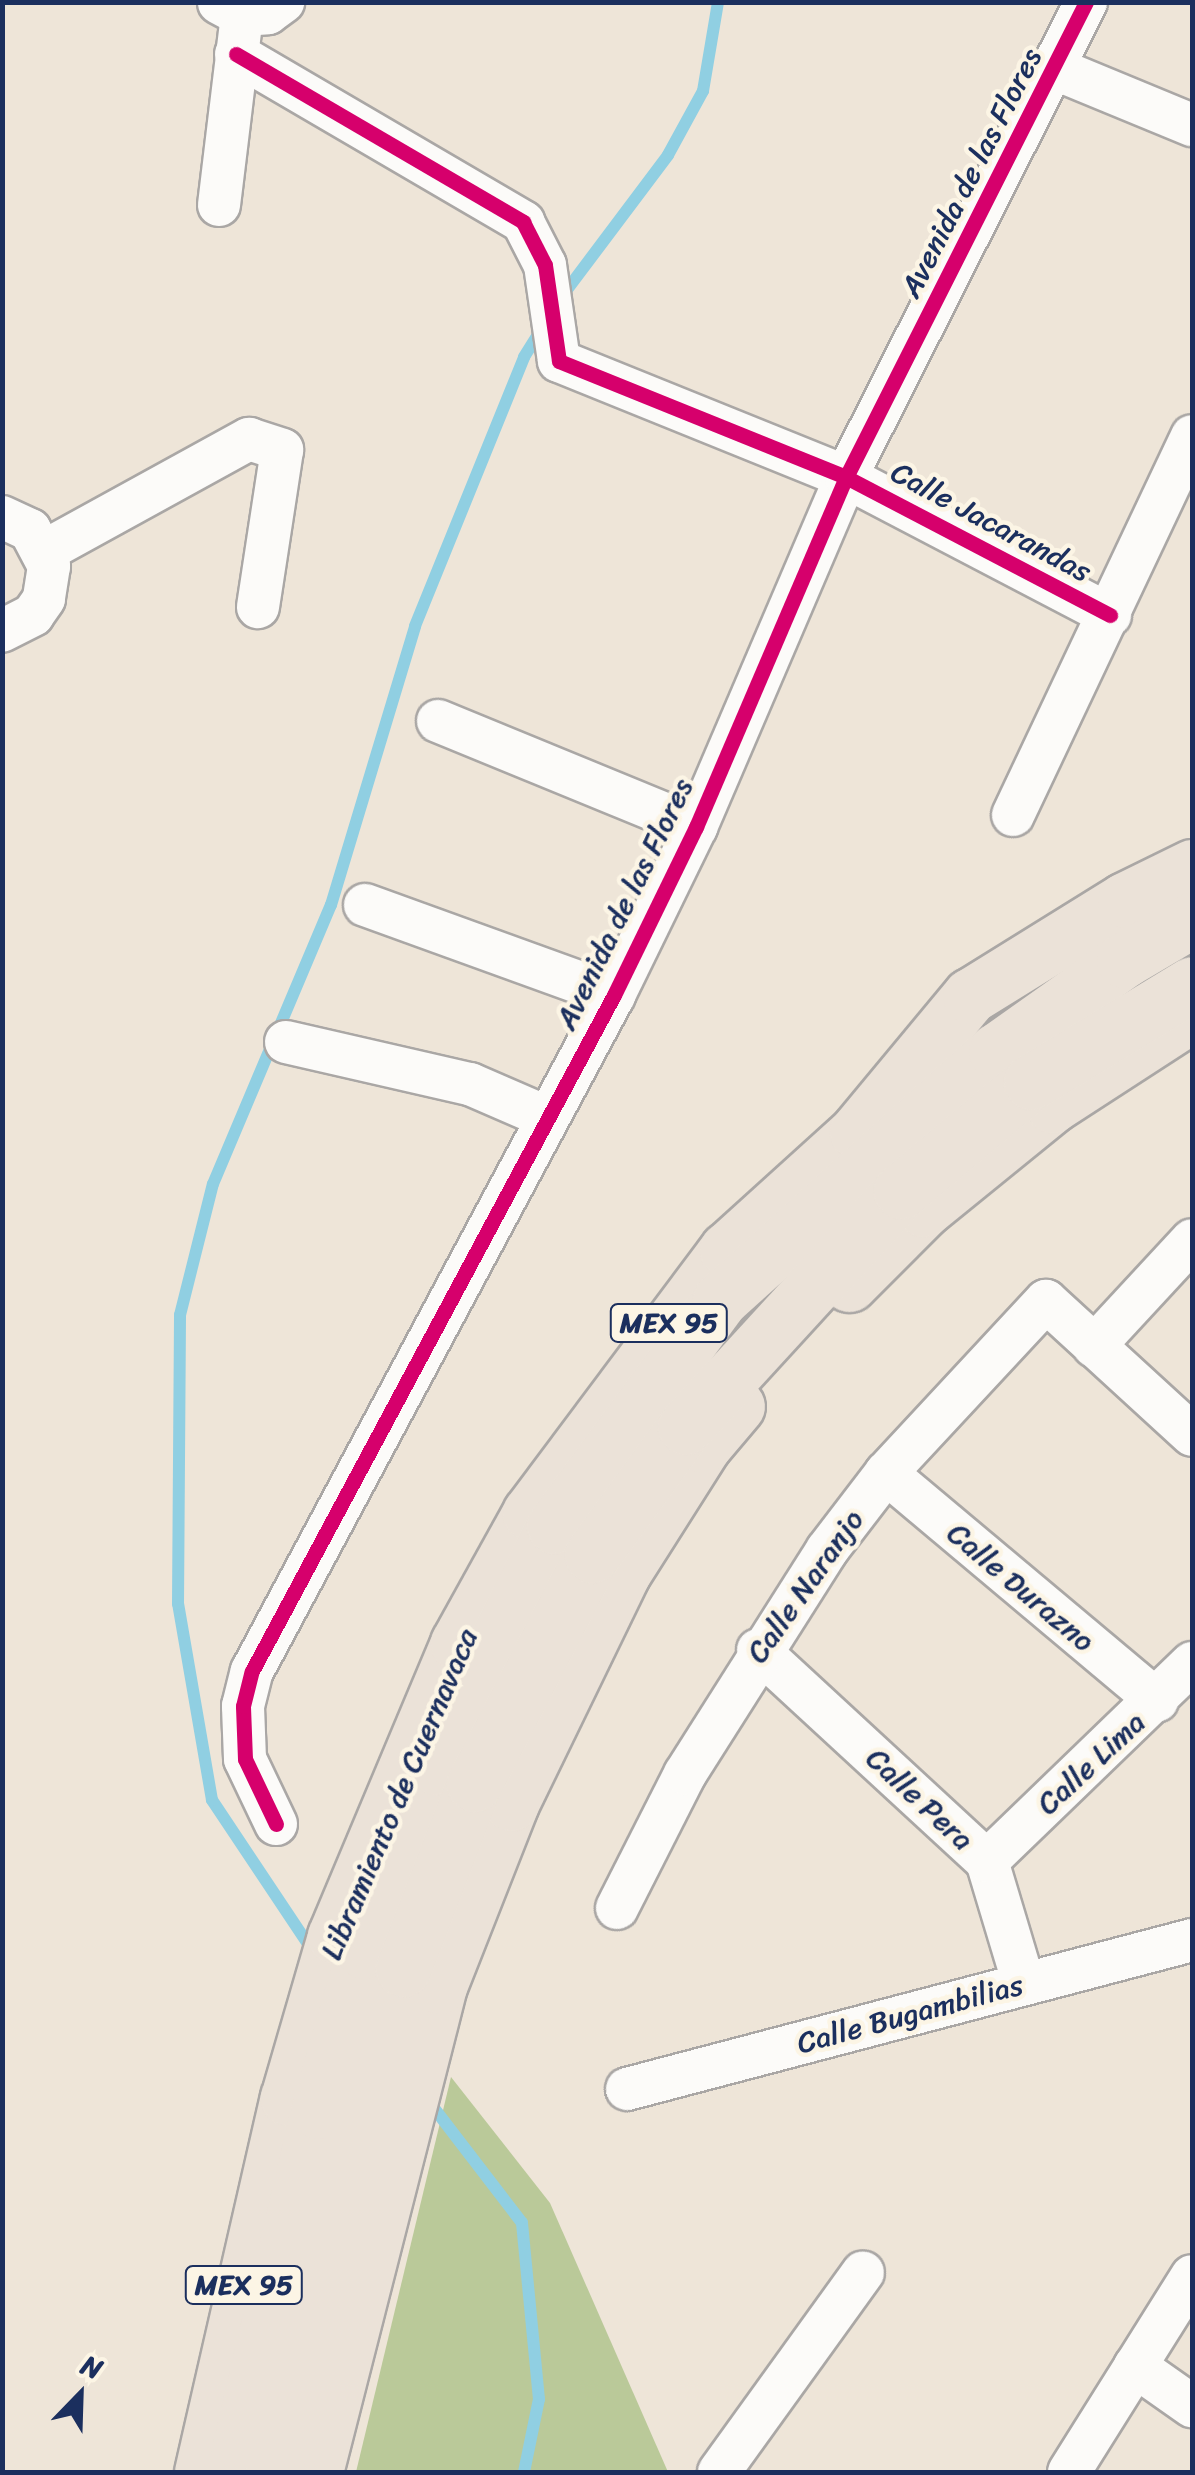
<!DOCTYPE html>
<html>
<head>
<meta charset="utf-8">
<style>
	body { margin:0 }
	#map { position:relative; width:1195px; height:2475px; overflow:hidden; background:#eee5d8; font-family:Sriracha,sans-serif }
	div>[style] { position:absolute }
	.forest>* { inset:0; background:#bac999 }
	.stream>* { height:12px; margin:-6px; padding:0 6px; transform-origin:6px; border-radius:6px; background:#90cfe2 }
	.roads { filter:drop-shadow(2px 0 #aaa7a5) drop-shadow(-2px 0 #aaa7a5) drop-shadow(0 2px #aaa7a5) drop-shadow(0 -2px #aaa7a5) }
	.minor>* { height:42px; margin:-21px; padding:0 21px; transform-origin:21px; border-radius:21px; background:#fcfbf9 }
	.primary>* { height:55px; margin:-27.5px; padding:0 27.5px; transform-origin:27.5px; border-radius:27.5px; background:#ebe2d8 }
	.trunk>* { height:55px; margin:-27.5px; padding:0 27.5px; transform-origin:27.5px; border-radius:27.5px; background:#ebe2d8 }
	.cycleway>* { height:15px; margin:-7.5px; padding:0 7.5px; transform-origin:7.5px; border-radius:7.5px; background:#d6006c }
	span { translate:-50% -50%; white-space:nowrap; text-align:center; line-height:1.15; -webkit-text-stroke:9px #fcf5e5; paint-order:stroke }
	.shield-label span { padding:2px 8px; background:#fcf5e5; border:2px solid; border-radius:8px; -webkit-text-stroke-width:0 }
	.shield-label { font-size:28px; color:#1b2f5e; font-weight:700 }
	.street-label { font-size:30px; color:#1b2f5e }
	.frame { position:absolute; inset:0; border:5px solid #1b2f5e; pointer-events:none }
	.north { position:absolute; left:30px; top:2345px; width:100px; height:100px; -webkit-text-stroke:8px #fcf5e5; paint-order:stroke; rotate:23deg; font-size:28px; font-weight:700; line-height:40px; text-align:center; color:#1b2f5e }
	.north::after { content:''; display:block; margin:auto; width:35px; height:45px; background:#1b2f5e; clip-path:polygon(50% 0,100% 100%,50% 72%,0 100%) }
</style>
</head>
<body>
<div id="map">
	<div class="forest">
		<i style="clip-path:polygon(451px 2077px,550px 2203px,668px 2472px,356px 2472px)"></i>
	</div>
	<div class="stream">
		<i style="left:560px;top:299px;width:180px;rotate:-53.1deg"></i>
		<i style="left:668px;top:155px;width:73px;rotate:-61.3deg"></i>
		<i style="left:703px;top:91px;width:90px;rotate:-80.4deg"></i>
		<i style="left:314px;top:1953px;width:184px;rotate:-123.7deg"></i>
		<i style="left:212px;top:1800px;width:199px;rotate:-99.8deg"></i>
		<i style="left:178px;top:1604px;width:289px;rotate:-89.6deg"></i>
		<i style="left:180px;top:1315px;width:135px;rotate:-75.9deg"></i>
		<i style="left:213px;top:1184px;width:303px;rotate:-67.1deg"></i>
		<i style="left:331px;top:905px;width:291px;rotate:-73.2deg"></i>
		<i style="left:415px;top:626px;width:290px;rotate:-67.9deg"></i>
		<i style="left:524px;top:357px;width:34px;rotate:-58deg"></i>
		<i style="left:427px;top:2099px;width:156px;rotate:52.5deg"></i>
		<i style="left:522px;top:2223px;width:177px;rotate:84.5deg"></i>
		<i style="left:539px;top:2399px;width:75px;rotate:101.6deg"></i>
	</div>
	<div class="roads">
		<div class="minor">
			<i style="left:219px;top:3px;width:26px;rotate:28deg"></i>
			<i style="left:242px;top:15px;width:26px;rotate:-4deg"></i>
			<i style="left:268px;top:13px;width:19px;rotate:-36deg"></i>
			<i style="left:236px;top:54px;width:333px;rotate:30.3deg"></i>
			<i style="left:523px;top:222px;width:48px;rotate:62.9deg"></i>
			<i style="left:545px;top:265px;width:97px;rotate:81.7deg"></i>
			<i style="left:559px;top:361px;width:310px;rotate:22deg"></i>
			<i style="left:846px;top:477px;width:298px;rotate:27.6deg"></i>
			<i style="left:1056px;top:69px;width:147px;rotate:22.4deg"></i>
			<i style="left:219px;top:205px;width:191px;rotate:-83.1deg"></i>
			<i style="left:2px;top:517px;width:31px;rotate:25deg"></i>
			<i style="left:30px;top:530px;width:41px;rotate:62.2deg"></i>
			<i style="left:49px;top:566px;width:33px;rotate:99deg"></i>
			<i style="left:44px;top:599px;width:19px;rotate:125deg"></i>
			<i style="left:33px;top:615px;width:35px;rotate:153deg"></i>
			<i style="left:45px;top:551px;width:233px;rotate:-28.8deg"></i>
			<i style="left:249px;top:439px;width:35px;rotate:18deg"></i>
			<i style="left:282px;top:450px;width:159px;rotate:98.7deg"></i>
			<i style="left:438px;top:721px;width:279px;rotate:22.3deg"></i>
			<i style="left:1013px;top:815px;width:419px;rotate:-64.7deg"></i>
			<i style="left:365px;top:905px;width:265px;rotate:19.9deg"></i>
			<i style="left:286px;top:1042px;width:189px;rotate:12.9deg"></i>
			<i style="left:470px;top:1084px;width:83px;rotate:23.5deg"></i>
			<i style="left:1094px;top:1346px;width:144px;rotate:-47.2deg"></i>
			<i style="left:886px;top:1473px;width:354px;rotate:40deg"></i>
			<i style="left:758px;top:1650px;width:311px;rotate:42.7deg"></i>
			<i style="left:987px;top:1861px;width:128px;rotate:73.3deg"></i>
			<i style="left:276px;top:1824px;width:72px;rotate:-115.5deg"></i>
			<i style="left:245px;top:1759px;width:53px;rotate:-92.2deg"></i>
			<i style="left:243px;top:1706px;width:36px;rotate:-76deg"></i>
			<i style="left:252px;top:1671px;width:767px;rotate:-61.83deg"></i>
			<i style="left:614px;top:995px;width:187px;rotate:-64deg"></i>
			<i style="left:696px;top:827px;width:381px;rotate:-66.8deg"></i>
			<i style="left:846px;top:477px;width:532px;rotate:-63.19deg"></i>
			<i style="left:987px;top:1861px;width:285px;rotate:-44deg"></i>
			<i style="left:617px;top:1908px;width:150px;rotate:-63.1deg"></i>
			<i style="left:685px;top:1774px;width:265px;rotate:-57.6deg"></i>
			<i style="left:827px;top:1550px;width:97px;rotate:-52.5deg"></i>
			<i style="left:886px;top:1473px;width:235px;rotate:-47.1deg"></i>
			<i style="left:1046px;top:1301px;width:198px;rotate:42.5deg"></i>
			<i style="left:627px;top:2089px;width:584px;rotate:-14.77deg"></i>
			<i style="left:1135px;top:2366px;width:70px;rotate:35.1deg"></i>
			<i style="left:719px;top:2472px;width:246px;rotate:-54.2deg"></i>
			<i style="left:1069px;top:2472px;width:231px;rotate:-57.9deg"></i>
		</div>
		<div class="primary">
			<i style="left:849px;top:1284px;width:106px;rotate:-45deg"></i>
			<i style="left:924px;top:1209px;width:165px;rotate:-39.1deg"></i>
			<i style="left:1052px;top:1105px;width:163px;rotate:-33deg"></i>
			<i style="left:202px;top:2472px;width:384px;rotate:-77.1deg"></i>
			<i style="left:288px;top:2098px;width:169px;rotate:-73.8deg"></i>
			<i style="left:335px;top:1936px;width:318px;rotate:-67.2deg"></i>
			<i style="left:458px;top:1643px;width:149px;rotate:-61deg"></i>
			<i style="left:530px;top:1513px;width:329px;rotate:-53.2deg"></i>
			<i style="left:727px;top:1250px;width:176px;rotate:-42.2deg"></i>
			<i style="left:857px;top:1132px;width:177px;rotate:-50.3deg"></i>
			<i style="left:970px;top:996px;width:182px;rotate:-31.8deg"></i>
			<i style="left:1125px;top:900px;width:75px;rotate:-26.2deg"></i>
			<i style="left:315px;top:2472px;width:502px;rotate:-75.69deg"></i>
			<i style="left:439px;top:1986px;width:197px;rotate:-68.5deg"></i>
			<i style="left:511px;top:1803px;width:254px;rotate:-64.1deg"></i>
			<i style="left:622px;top:1574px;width:153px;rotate:-57.6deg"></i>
			<i style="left:704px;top:1445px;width:51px;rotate:-49.8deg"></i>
		</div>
		<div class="trunk">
			<i style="left:234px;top:2472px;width:371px;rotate:-76.9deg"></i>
			<i style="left:318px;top:2111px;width:166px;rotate:-74deg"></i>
			<i style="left:364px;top:1951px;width:197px;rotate:-68.9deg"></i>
			<i style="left:435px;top:1767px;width:269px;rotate:-63.7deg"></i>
			<i style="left:554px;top:1526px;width:280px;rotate:-53.7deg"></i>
			<i style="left:720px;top:1300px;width:372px;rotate:-42.1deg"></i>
			<i style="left:996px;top:1051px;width:157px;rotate:-35.4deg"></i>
			<i style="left:1124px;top:960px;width:79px;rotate:-30.5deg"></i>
			<i style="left:272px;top:2472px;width:520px;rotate:-75.4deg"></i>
			<i style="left:403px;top:1969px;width:198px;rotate:-69deg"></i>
			<i style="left:474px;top:1784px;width:258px;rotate:-62.7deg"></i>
			<i style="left:592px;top:1555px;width:158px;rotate:-54deg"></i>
			<i style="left:685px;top:1427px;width:320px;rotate:-47.5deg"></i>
			<i style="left:901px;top:1191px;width:170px;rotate:-40deg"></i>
			<i style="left:1031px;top:1082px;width:188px;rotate:-31.3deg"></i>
		</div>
	</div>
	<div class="cycleway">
		<i style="left:236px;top:54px;width:333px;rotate:30.3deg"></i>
		<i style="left:523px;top:222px;width:48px;rotate:62.9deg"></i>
		<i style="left:545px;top:265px;width:97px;rotate:81.7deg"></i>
		<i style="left:559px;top:361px;width:310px;rotate:22deg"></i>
		<i style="left:846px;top:477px;width:298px;rotate:27.6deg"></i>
		<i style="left:276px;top:1824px;width:72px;rotate:-115.5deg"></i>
		<i style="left:245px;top:1759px;width:53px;rotate:-92.2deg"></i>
		<i style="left:243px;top:1706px;width:36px;rotate:-76deg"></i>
		<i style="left:252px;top:1671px;width:767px;rotate:-61.83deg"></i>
		<i style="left:614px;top:995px;width:187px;rotate:-64deg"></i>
		<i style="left:696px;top:827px;width:381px;rotate:-66.8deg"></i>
		<i style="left:846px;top:477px;width:532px;rotate:-63.19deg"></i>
	</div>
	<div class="shield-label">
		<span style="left:669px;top:1323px">MEX 95</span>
		<span style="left:244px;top:2285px">MEX 95</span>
	</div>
	<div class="street-label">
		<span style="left:971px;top:173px;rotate:-63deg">Avenida de las Flores</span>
		<span style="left:991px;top:522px;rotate:28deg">Calle Jacarandas</span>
		<span style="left:624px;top:904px;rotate:-64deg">Avenida de las Flores</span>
		<span style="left:805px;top:1586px;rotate:-55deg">Calle Naranjo</span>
		<span style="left:1021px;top:1587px;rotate:40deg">Calle Durazno</span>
		<span style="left:1091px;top:1763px;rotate:-43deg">Calle Lima</span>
		<span style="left:399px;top:1794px;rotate:-67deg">Libramiento de Cuernavaca</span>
		<span style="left:920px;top:1799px;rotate:43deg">Calle Pera</span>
		<span style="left:910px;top:2014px;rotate:-15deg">Calle Bugambilias</span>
	</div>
	<div class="frame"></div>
	<div class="north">N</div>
</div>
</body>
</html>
